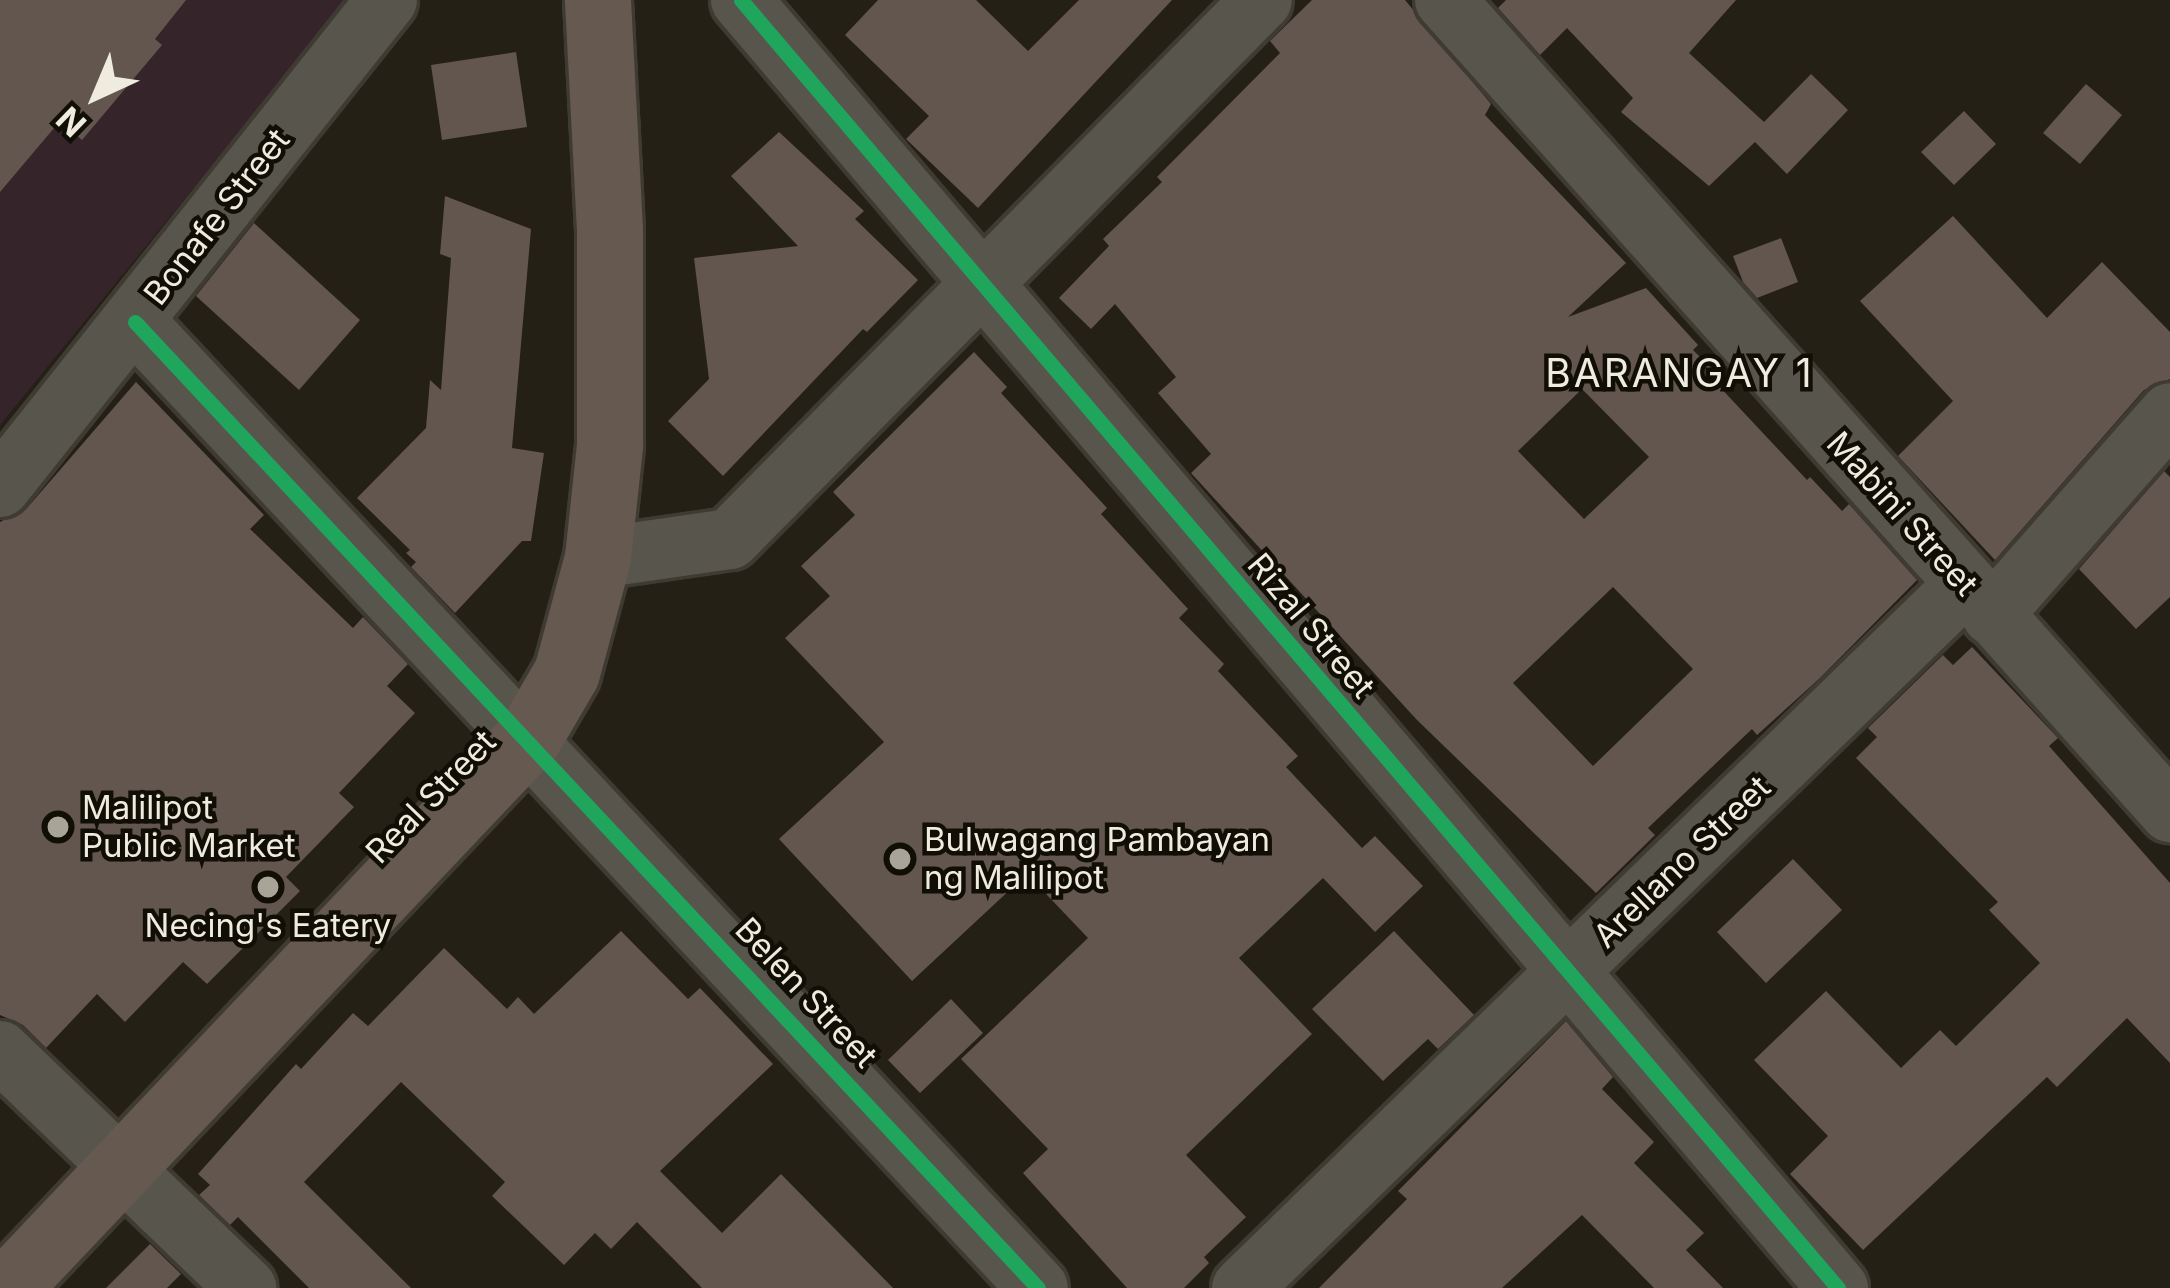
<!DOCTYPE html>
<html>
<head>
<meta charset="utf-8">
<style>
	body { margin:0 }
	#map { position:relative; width:2170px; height:1288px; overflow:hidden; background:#252015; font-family:Inter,sans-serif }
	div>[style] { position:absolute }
	.education>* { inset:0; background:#35252b }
	.building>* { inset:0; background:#62564e }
	.roads { filter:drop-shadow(3px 0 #3f3b33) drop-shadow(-3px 0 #3f3b33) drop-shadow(0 3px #3f3b33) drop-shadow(0 -3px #3f3b33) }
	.minor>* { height:60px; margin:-30px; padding:0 30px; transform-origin:30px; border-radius:30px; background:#58554d }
	.major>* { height:66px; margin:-33px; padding:0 33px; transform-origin:33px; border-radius:33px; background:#665a50 }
	.cycleway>* { height:15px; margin:-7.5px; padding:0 7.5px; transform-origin:7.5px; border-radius:7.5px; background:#20a55d }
	.dots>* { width:33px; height:33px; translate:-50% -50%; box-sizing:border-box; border:6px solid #110e06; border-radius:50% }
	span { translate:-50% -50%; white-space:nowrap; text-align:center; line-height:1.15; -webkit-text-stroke:9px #110e06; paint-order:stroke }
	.street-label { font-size:33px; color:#efebde }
	.poi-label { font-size:33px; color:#efebde }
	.left { translate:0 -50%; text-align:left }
	.quarter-label { font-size:39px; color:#efebde; letter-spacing:3px }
	.north { position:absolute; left:36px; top:36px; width:120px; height:120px; -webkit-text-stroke:9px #110e06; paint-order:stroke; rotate:224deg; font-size:33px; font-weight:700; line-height:48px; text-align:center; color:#efebde }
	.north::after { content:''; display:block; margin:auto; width:42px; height:54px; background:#efebde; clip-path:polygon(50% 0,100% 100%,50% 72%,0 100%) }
</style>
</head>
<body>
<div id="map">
	<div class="education">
		<i style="clip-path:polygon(0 0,347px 0,0 425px)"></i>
	</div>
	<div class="building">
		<i style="clip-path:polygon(0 0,186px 0,155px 39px,162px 45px,82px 140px,60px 121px,0 192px)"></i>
		<i style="clip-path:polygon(878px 0,976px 0,1028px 51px,1079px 0,1172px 0,978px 208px,906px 139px,929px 116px,845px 35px)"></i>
		<i style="clip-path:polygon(evenodd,1312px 0,1405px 0,1491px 104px,1485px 115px,1626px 263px,1568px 317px,1646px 288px,1698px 345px,1693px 350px,1722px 379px,1717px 384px,1807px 480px,1810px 477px,1842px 511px,1849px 504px,1917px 580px,1820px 678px,1757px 735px,1752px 729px,1648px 828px,1655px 835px,1596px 893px,1417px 720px,1191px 473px,1211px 454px,1158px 393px,1176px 377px,1115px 304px,1091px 329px,1059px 298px,1109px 246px,1103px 239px,1162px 182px,1157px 177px,1280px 53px,1270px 41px,1312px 0,1582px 389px,1649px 457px,1584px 519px,1518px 451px,1582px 389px,1312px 0,1613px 587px,1693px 669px,1593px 766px,1513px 683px,1613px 587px)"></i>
		<i style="clip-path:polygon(1506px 0,1736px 0,1689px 53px,1764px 122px,1811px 74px,1848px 110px,1787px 174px,1755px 142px,1709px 186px,1621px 112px,1633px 98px,1567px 28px,1540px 55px,1498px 8px)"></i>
		<i style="clip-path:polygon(516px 52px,527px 127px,442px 140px,431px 65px)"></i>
		<i style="clip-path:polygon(2086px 84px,2122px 115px,2080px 164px,2043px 133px)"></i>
		<i style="clip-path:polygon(1964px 111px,1996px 144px,1954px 185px,1921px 152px)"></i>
		<i style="clip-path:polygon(779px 132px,864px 211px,855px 219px,918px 280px,867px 332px,863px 329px,723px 476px,668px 421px,709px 379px,694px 258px,798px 246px,731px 176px)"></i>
		<i style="clip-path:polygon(445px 196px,531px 229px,512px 448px,544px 453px,531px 541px,522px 541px,455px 613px,411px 567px,416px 562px,406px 553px,410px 550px,357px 498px,426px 428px,430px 380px,441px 390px,451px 258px,440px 254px)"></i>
		<i style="clip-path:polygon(1953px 216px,2047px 318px,2102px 262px,2170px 332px,2170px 379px,2144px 390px,1995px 560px,1898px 456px,1953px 401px,1860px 301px)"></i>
		<i style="clip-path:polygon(254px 223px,360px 320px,299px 390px,196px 296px)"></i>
		<i style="clip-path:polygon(1781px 238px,1798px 282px,1757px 298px,1743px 282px,1733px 256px)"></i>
		<i style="clip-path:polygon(974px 352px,1007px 387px,1001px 393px,1107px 508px,1101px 514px,1188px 609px,1179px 618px,1224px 664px,1218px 671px,1298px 756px,1286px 767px,1362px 848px,1375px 836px,1423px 886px,1375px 932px,1323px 878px,1239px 958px,1312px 1034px,1186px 1155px,1246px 1217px,1204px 1257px,1209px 1263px,1184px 1288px,1127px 1288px,1023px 1173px,1048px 1149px,961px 1059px,1088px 938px,1027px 874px,912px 981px,779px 839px,884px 742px,785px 638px,830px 596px,801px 566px,855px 515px,833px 492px)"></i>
		<i style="clip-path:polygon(136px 382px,264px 515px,250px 529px,353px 628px,363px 617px,408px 664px,387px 686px,415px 713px,339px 793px,354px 807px,286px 877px,300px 891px,207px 984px,183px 962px,125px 1022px,97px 994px,46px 1048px,23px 1025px,0 1015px,0 522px,27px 508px)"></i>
		<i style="clip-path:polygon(2164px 471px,2170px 477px,2170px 597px,2136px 629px,2079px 569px)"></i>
		<i style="clip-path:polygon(1972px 647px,2058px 738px,2049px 746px,2170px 883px,2170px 1063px,2127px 1018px,2057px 1087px,2047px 1077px,1863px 1250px,1790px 1174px,1828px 1136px,1754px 1060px,1826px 991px,1901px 1068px,1940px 1030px,1956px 1046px,2040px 963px,1989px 910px,1998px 902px,1856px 758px,1877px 737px,1868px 728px,1943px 655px,1953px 665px)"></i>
		<i style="clip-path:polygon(1793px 859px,1842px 910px,1766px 983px,1717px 932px)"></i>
		<i style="clip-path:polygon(621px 931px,688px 999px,700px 988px,773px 1064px,660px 1171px,722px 1233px,781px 1174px,893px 1288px,702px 1288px,637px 1222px,611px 1249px,595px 1233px,564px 1265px,492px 1196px,505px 1182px,401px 1082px,304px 1182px,411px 1288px,309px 1288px,238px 1217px,230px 1225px,199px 1195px,210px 1185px,198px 1174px,296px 1064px,301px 1069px,353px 1013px,368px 1026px,444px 948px,507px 1009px,518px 997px,534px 1014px)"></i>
		<i style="clip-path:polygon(1394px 931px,1474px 1015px,1438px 1049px,1428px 1039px,1383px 1081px,1312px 1009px)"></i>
		<i style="clip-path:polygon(951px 999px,983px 1033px,920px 1093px,888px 1060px)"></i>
		<i style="clip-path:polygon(1566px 1021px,1613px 1077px,1602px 1089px,1654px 1142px,1634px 1163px,1704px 1233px,1686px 1250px,1723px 1288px,1654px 1288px,1582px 1215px,1502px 1288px,1319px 1288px,1407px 1199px,1398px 1191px)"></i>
		<i style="clip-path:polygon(150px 1244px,181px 1274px,167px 1288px,106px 1288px)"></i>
	</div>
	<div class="roads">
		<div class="minor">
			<i style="left:741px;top:0;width:1692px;rotate:49.58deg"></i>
			<i style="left:1445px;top:0;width:1089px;rotate:48.24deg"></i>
			<i style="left:135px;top:322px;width:1322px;rotate:46.93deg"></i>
			<i style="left:0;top:487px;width:622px;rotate:-51.53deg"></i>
			<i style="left:598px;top:558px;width:133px;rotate:-8.2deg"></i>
			<i style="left:730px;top:539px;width:757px;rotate:-45.37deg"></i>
			<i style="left:1992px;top:615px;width:269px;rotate:-48.6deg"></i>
			<i style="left:0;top:1051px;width:342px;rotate:43.9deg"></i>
			<i style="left:1242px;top:1288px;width:1008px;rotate:-44.2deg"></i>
		</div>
		<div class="major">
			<i style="left:8px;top:1288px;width:758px;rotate:-46.55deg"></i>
			<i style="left:529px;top:738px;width:75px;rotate:-59.7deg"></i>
			<i style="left:567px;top:673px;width:119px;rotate:-74.9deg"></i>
			<i style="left:598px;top:558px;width:114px;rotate:-83.9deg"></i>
			<i style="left:610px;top:445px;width:215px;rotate:-90deg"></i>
			<i style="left:610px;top:230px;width:230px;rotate:-93deg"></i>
		</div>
	</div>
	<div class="cycleway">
		<i style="left:741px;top:0;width:1692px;rotate:49.58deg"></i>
		<i style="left:135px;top:322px;width:1322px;rotate:46.93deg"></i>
	</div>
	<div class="dots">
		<i style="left:58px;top:827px;background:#a8a498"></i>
		<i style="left:900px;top:859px;background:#a8a498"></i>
		<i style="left:268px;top:887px;background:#a8a498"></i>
	</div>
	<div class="street-label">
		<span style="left:217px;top:217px;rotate:-52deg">Bonafe Street</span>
		<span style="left:1902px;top:514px;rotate:48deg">Mabini Street</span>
		<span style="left:1311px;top:626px;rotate:50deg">Rizal Street</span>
		<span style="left:431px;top:797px;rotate:-46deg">Real Street</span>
		<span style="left:1682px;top:862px;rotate:-44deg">Arellano Street</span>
		<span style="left:806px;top:993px;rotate:47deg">Belen Street</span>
	</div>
	<div class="poi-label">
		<span class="left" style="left:82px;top:827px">Malilipot<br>Public Market</span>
		<span class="left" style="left:924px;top:859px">Bulwagang Pambayan<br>ng Malilipot</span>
		<span style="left:268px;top:926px">Necing's Eatery</span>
	</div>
	<div class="quarter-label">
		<span style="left:1680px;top:373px">BARANGAY 1</span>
	</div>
	<div class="north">N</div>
</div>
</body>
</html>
